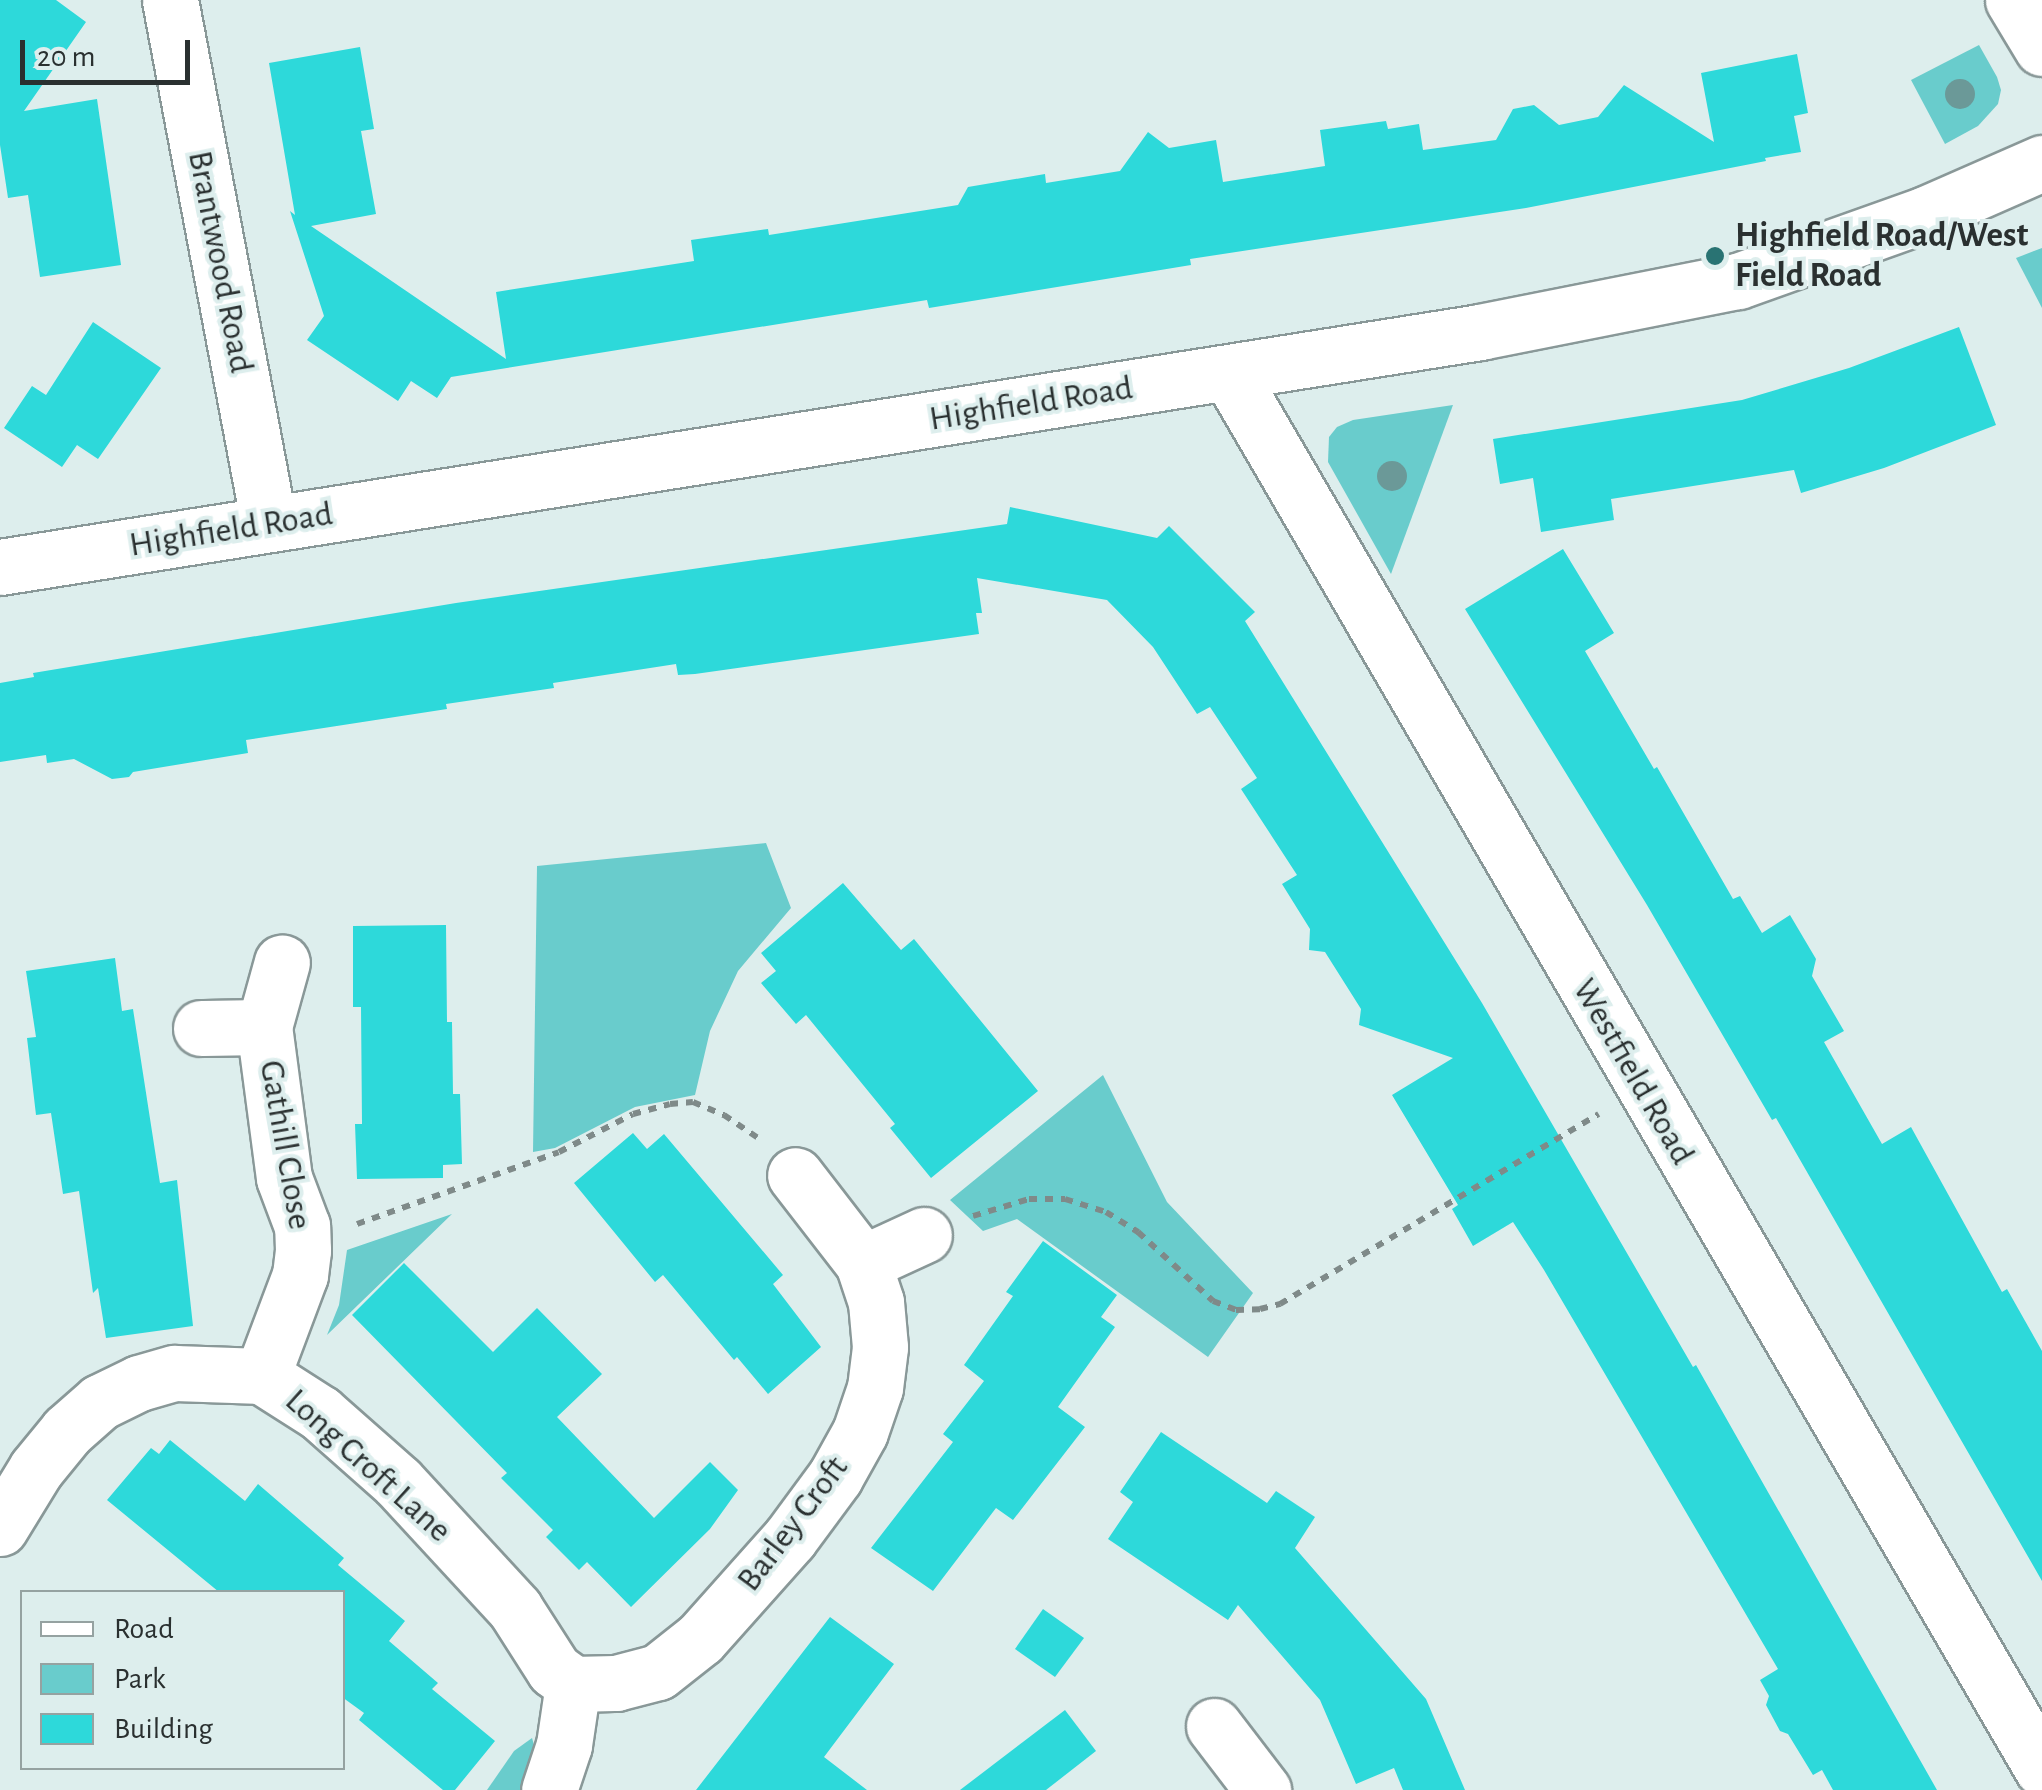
<!DOCTYPE html>
<html>
<head>
<meta charset="utf-8">
<style>
	body { margin:0 }
	#map { position:relative; width:2042px; height:1790px; overflow:hidden; background:#ddeeed; font-family:"Alegreya Sans",sans-serif }
	div>[style] { position:absolute }
	.green>* { inset:0; background:#69cccc }
	.building>* { inset:0; background:#2dd9da }
	.path>* { height:6px; margin-top:-3px; transform-origin:0; background:repeating-linear-gradient(90deg,#7f8a89 0 8px,transparent 0 16px) }
	.roads { filter:drop-shadow(2px 0 #899898) drop-shadow(-2px 0 #899898) drop-shadow(0 2px #899898) drop-shadow(0 -2px #899898) }
	.minor>* { height:55px; margin:-27.5px; padding:0 27.5px; transform-origin:27.5px; border-radius:27.5px; background:#fff }
	.trees>* { width:30px; height:30px; margin:-15px; border-radius:50%; background:#6b9998 }
	.dots>* { width:28px; height:28px; translate:-50% -50%; box-sizing:border-box; border:5px solid #ddeeed; border-radius:50% }
	span { translate:-50% -50%; white-space:nowrap; text-align:center; line-height:1.15; -webkit-text-stroke:8px #ddeeed; paint-order:stroke }
	.poi-label { font-size:35px; color:#2a3030; font-weight:700 }
	.left { translate:0 -50%; text-align:left }
	.street-label { font-size:35px; color:#2a3030 }
	.legend { position:absolute; left:20px; top:1590px; width:325px; height:180px; box-sizing:border-box; background:#ddeeed; border:2px solid #95a2a1; margin:0; padding:12px 18px; list-style:none; font-size:30px; color:#2a3030 }
	.legend li { display:flex; align-items:center; gap:20px; height:50px }
	.legend b { width:50px; border:2px solid #95a2a1 }
	.scale { position:absolute; left:20px; top:40px; width:170px; height:45px; box-sizing:border-box; border:5px solid #2a3030; border-top:0; padding-left:12px; font-size:30px; line-height:35px; white-space:nowrap; color:#2a3030; -webkit-text-stroke:8px #ddeeed; paint-order:stroke }
</style>
</head>
<body>
<div id="map">
	<div class="green">
		<i style="clip-path:polygon(1979px 45px,1997px 77px,2001px 90px,1998px 104px,1978px 126px,1945px 144px,1911px 80px)"></i>
		<i style="clip-path:polygon(2042px 248px,2042px 308px,2016px 258px)"></i>
		<i style="clip-path:polygon(1453px 405px,1391px 574px,1328px 462px,1329px 437px,1337px 427px,1353px 420px)"></i>
		<i style="clip-path:polygon(766px 843px,791px 908px,738px 971px,710px 1031px,695px 1095px,635px 1107px,555px 1148px,533px 1152px,537px 866px)"></i>
		<i style="clip-path:polygon(1103px 1075px,1167px 1202px,1253px 1293px,1208px 1357px,1017px 1219px,983px 1231px,950px 1200px)"></i>
		<i style="clip-path:polygon(452px 1214px,327px 1335px,339px 1305px,347px 1250px)"></i>
		<i style="clip-path:polygon(532px 1738px,536px 1752px,524px 1790px,487px 1790px,514px 1751px)"></i>
	</div>
	<div class="building">
		<i style="clip-path:polygon(0 0,56px 0,86px 22px,24px 111px,97px 99px,121px 265px,40px 277px,28px 195px,8px 198px,0 145px)"></i>
		<i style="clip-path:polygon(360px 47px,374px 129px,361px 131px,376px 214px,311px 226px,506px 359px,496px 292px,694px 261px,691px 240px,768px 229px,769px 235px,958px 205px,968px 187px,1045px 174px,1046px 183px,1120px 171px,1148px 132px,1169px 148px,1216px 140px,1223px 182px,1325px 166px,1320px 130px,1386px 121px,1388px 129px,1419px 124px,1423px 150px,1496px 140px,1513px 109px,1534px 105px,1559px 125px,1598px 117px,1624px 85px,1714px 142px,1701px 73px,1797px 54px,1808px 113px,1794px 116px,1801px 152px,1765px 158px,1766px 161px,1526px 208px,1190px 259px,1191px 265px,929px 308px,927px 300px,451px 377px,437px 398px,411px 381px,398px 401px,307px 340px,324px 316px,290px 211px,295px 215px,269px 63px)"></i>
		<i style="clip-path:polygon(93px 322px,161px 368px,98px 459px,77px 445px,62px 467px,4px 428px,32px 386px,46px 395px)"></i>
		<i style="clip-path:polygon(1959px 327px,1996px 425px,1884px 468px,1801px 493px,1794px 470px,1611px 499px,1614px 520px,1541px 532px,1533px 478px,1500px 484px,1493px 439px,1742px 400px,1849px 368px)"></i>
		<i style="clip-path:polygon(1010px 507px,1157px 538px,1169px 526px,1255px 612px,1245px 621px,1482px 1003px,1693px 1367px,1696px 1365px,1937px 1790px,1833px 1790px,1822px 1770px,1813px 1775px,1788px 1734px,1780px 1731px,1766px 1705px,1769px 1696px,1760px 1680px,1778px 1669px,1544px 1270px,1513px 1222px,1473px 1246px,1452px 1209px,1458px 1205px,1392px 1095px,1453px 1058px,1359px 1025px,1361px 1009px,1325px 952px,1309px 950px,1310px 929px,1282px 884px,1297px 875px,1241px 789px,1257px 778px,1210px 707px,1197px 714px,1153px 647px,1107px 600px,977px 578px,982px 613px,976px 613px,979px 634px,695px 674px,678px 675px,676px 664px,553px 683px,554px 688px,446px 704px,447px 709px,246px 740px,248px 753px,133px 772px,129px 777px,112px 779px,74px 759px,47px 763px,46px 755px,0 762px,0 683px,34px 677px,33px 673px,456px 603px,1007px 524px)"></i>
		<i style="clip-path:polygon(1563px 549px,1614px 633px,1585px 651px,1654px 769px,1657px 767px,1733px 899px,1740px 896px,1762px 933px,1790px 915px,1816px 959px,1812px 976px,1844px 1031px,1824px 1042px,1882px 1144px,1911px 1127px,2002px 1292px,2007px 1289px,2042px 1351px,2042px 1581px,1776px 1118px,1772px 1120px,1647px 905px,1465px 609px)"></i>
		<i style="clip-path:polygon(843px 883px,901px 950px,914px 939px,1038px 1091px,931px 1178px,890px 1128px,895px 1124px,806px 1015px,796px 1024px,761px 983px,776px 971px,761px 953px)"></i>
		<i style="clip-path:polygon(446px 925px,447px 1022px,452px 1022px,453px 1094px,460px 1094px,462px 1164px,443px 1165px,443px 1178px,357px 1179px,355px 1124px,362px 1124px,361px 1007px,353px 1007px,353px 926px)"></i>
		<i style="clip-path:polygon(115px 958px,122px 1011px,133px 1009px,160px 1183px,177px 1180px,193px 1326px,106px 1338px,98px 1288px,93px 1293px,79px 1191px,63px 1194px,51px 1113px,36px 1115px,27px 1038px,36px 1037px,26px 971px)"></i>
		<i style="clip-path:polygon(633px 1133px,647px 1149px,664px 1134px,783px 1275px,773px 1284px,821px 1347px,768px 1394px,737px 1357px,734px 1360px,663px 1275px,655px 1282px,574px 1183px)"></i>
		<i style="clip-path:polygon(1043px 1241px,1117px 1295px,1101px 1317px,1115px 1327px,1058px 1407px,1085px 1427px,1013px 1520px,996px 1508px,933px 1591px,871px 1548px,953px 1442px,943px 1434px,984px 1381px,964px 1365px,1013px 1296px,1006px 1292px)"></i>
		<i style="clip-path:polygon(404px 1263px,493px 1352px,537px 1308px,602px 1374px,557px 1417px,654px 1518px,710px 1462px,738px 1490px,710px 1529px,631px 1607px,587px 1562px,579px 1570px,546px 1537px,553px 1530px,501px 1478px,507px 1473px,352px 1315px)"></i>
		<i style="clip-path:polygon(1161px 1432px,1267px 1503px,1276px 1491px,1315px 1517px,1295px 1548px,1426px 1699px,1465px 1790px,1403px 1790px,1394px 1768px,1356px 1784px,1320px 1700px,1238px 1605px,1228px 1620px,1108px 1539px,1133px 1502px,1120px 1492px)"></i>
		<i style="clip-path:polygon(170px 1440px,245px 1501px,258px 1484px,344px 1558px,338px 1565px,405px 1621px,389px 1641px,438px 1683px,432px 1689px,495px 1741px,455px 1790px,443px 1790px,359px 1720px,364px 1713px,342px 1697px,342px 1592px,219px 1592px,107px 1500px,151px 1448px,159px 1454px)"></i>
		<i style="clip-path:polygon(1043px 1609px,1084px 1638px,1055px 1677px,1015px 1649px)"></i>
		<i style="clip-path:polygon(830px 1617px,894px 1664px,824px 1757px,867px 1790px,696px 1790px)"></i>
		<i style="clip-path:polygon(1065px 1710px,1096px 1751px,1046px 1790px,960px 1790px)"></i>
	</div>
	<div class="path">
		<i style="left:973px;top:1216px;width:59px;rotate:-16.9deg"></i>
		<i style="left:1029px;top:1199px;width:36px"></i>
		<i style="left:1065px;top:1199px;width:43px;rotate:17.6deg"></i>
		<i style="left:1106px;top:1212px;width:38px;rotate:32deg"></i>
		<i style="left:1138px;top:1232px;width:102px;rotate:42.6deg"></i>
		<i style="left:1213px;top:1301px;width:25px;rotate:21deg"></i>
		<i style="left:1236px;top:1310px;width:24px;rotate:-2deg"></i>
		<i style="left:1260px;top:1309px;width:21px;rotate:-14deg"></i>
		<i style="left:1280px;top:1304px;width:371px;rotate:-30.8deg"></i>
		<i style="left:357px;top:1224px;width:214px;rotate:-19.6deg"></i>
		<i style="left:559px;top:1152px;width:83px;rotate:-27.2deg"></i>
		<i style="left:633px;top:1114px;width:38px;rotate:-15deg"></i>
		<i style="left:670px;top:1104px;width:23px;rotate:-5deg"></i>
		<i style="left:693px;top:1102px;width:34px;rotate:23deg"></i>
		<i style="left:724px;top:1115px;width:40px;rotate:34deg"></i>
	</div>
	<div class="roads">
		<div class="minor">
			<i style="left:170px;top:0;width:533px;rotate:79.3deg"></i>
			<i style="left:2013px;top:0;width:56px;rotate:58.9deg"></i>
			<i style="left:1229px;top:373px;width:1615px;rotate:59.77deg"></i>
			<i style="left:0;top:567px;width:1499px;rotate:-9.02deg"></i>
			<i style="left:1480px;top:332px;width:263px;rotate:-11.2deg"></i>
			<i style="left:1738px;top:281px;width:200px;rotate:-19.6deg"></i>
			<i style="left:1926px;top:214px;width:127px;rotate:-23.7deg"></i>
			<i style="left:201px;top:1028px;width:63px;rotate:-0.9deg"></i>
			<i style="left:863px;top:1263px;width:67px;rotate:-24.7deg"></i>
			<i style="left:262px;top:1376px;width:108px;rotate:-69.4deg"></i>
			<i style="left:300px;top:1275px;width:25px;rotate:-83deg"></i>
			<i style="left:303px;top:1250px;width:24px;rotate:-92deg"></i>
			<i style="left:302px;top:1226px;width:51px;rotate:-110.6deg"></i>
			<i style="left:284px;top:1178px;width:152px;rotate:-97.5deg"></i>
			<i style="left:264px;top:1027px;width:67px;rotate:-74.5deg"></i>
			<i style="left:0;top:1528px;width:69px;rotate:-58.6deg"></i>
			<i style="left:36px;top:1469px;width:49px;rotate:-50.8deg"></i>
			<i style="left:67px;top:1431px;width:44px;rotate:-41.3deg"></i>
			<i style="left:100px;top:1402px;width:43px;rotate:-26deg"></i>
			<i style="left:139px;top:1383px;width:37px;rotate:-16deg"></i>
			<i style="left:175px;top:1373px;width:87px;rotate:2deg"></i>
			<i style="left:262px;top:1376px;width:69px;rotate:32.5deg"></i>
			<i style="left:320px;top:1413px;width:104px;rotate:41.5deg"></i>
			<i style="left:398px;top:1482px;width:173px;rotate:47.3deg"></i>
			<i style="left:515px;top:1609px;width:72px;rotate:57.4deg"></i>
			<i style="left:554px;top:1670px;width:24px;rotate:36deg"></i>
			<i style="left:573px;top:1684px;width:62px;rotate:98.4deg"></i>
			<i style="left:564px;top:1745px;width:47px;rotate:108.4deg"></i>
			<i style="left:573px;top:1684px;width:43px;rotate:-1.3deg"></i>
			<i style="left:616px;top:1683px;width:43px;rotate:-14.7deg"></i>
			<i style="left:658px;top:1672px;width:53px;rotate:-38.2deg"></i>
			<i style="left:700px;top:1639px;width:135px;rotate:-48.3deg"></i>
			<i style="left:790px;top:1538px;width:76px;rotate:-53.6deg"></i>
			<i style="left:835px;top:1477px;width:51px;rotate:-60.9deg"></i>
			<i style="left:860px;top:1432px;width:46px;rotate:-71.2deg"></i>
			<i style="left:875px;top:1388px;width:41px;rotate:-83deg"></i>
			<i style="left:880px;top:1347px;width:45px;rotate:-95.1deg"></i>
			<i style="left:876px;top:1302px;width:41px;rotate:-108.4deg"></i>
			<i style="left:863px;top:1263px;width:111px;rotate:-127.7deg"></i>
			<i style="left:1214px;top:1726px;width:81px;rotate:52.6deg"></i>
		</div>
	</div>
	<div class="trees">
		<i style="left:1960px;top:94px"></i>
		<i style="left:1392px;top:476px"></i>
	</div>
	<div class="dots">
		<i style="left:1715px;top:256px;background:#297373"></i>
	</div>
	<div class="poi-label">
		<span class="left" style="left:1735px;top:256px">Highfield Road/West<br>Field Road</span>
	</div>
	<div class="street-label">
		<span style="left:220px;top:262px;rotate:79deg">Brantwood Road</span>
		<span style="left:1031px;top:404px;rotate:-9deg">Highfield Road</span>
		<span style="left:231px;top:530px;rotate:-9deg">Highfield Road</span>
		<span style="left:1633px;top:1072px;rotate:60deg">Westfield Road</span>
		<span style="left:285px;top:1145px;rotate:80deg">Gathill Close</span>
		<span style="left:368px;top:1466px;rotate:42deg">Long Croft Lane</span>
		<span style="left:793px;top:1524px;rotate:-53deg">Barley Croft</span>
	</div>
	<ul class="legend">
	<li><b style="height:12px;background:#fff"></b>Road</li>
	<li><b style="height:28px;background:#69cccc"></b>Park</li>
	<li><b style="height:28px;background:#2dd9da"></b>Building</li>
	</ul>
	<div class="scale">20 m</div>
</div>
</body>
</html>
